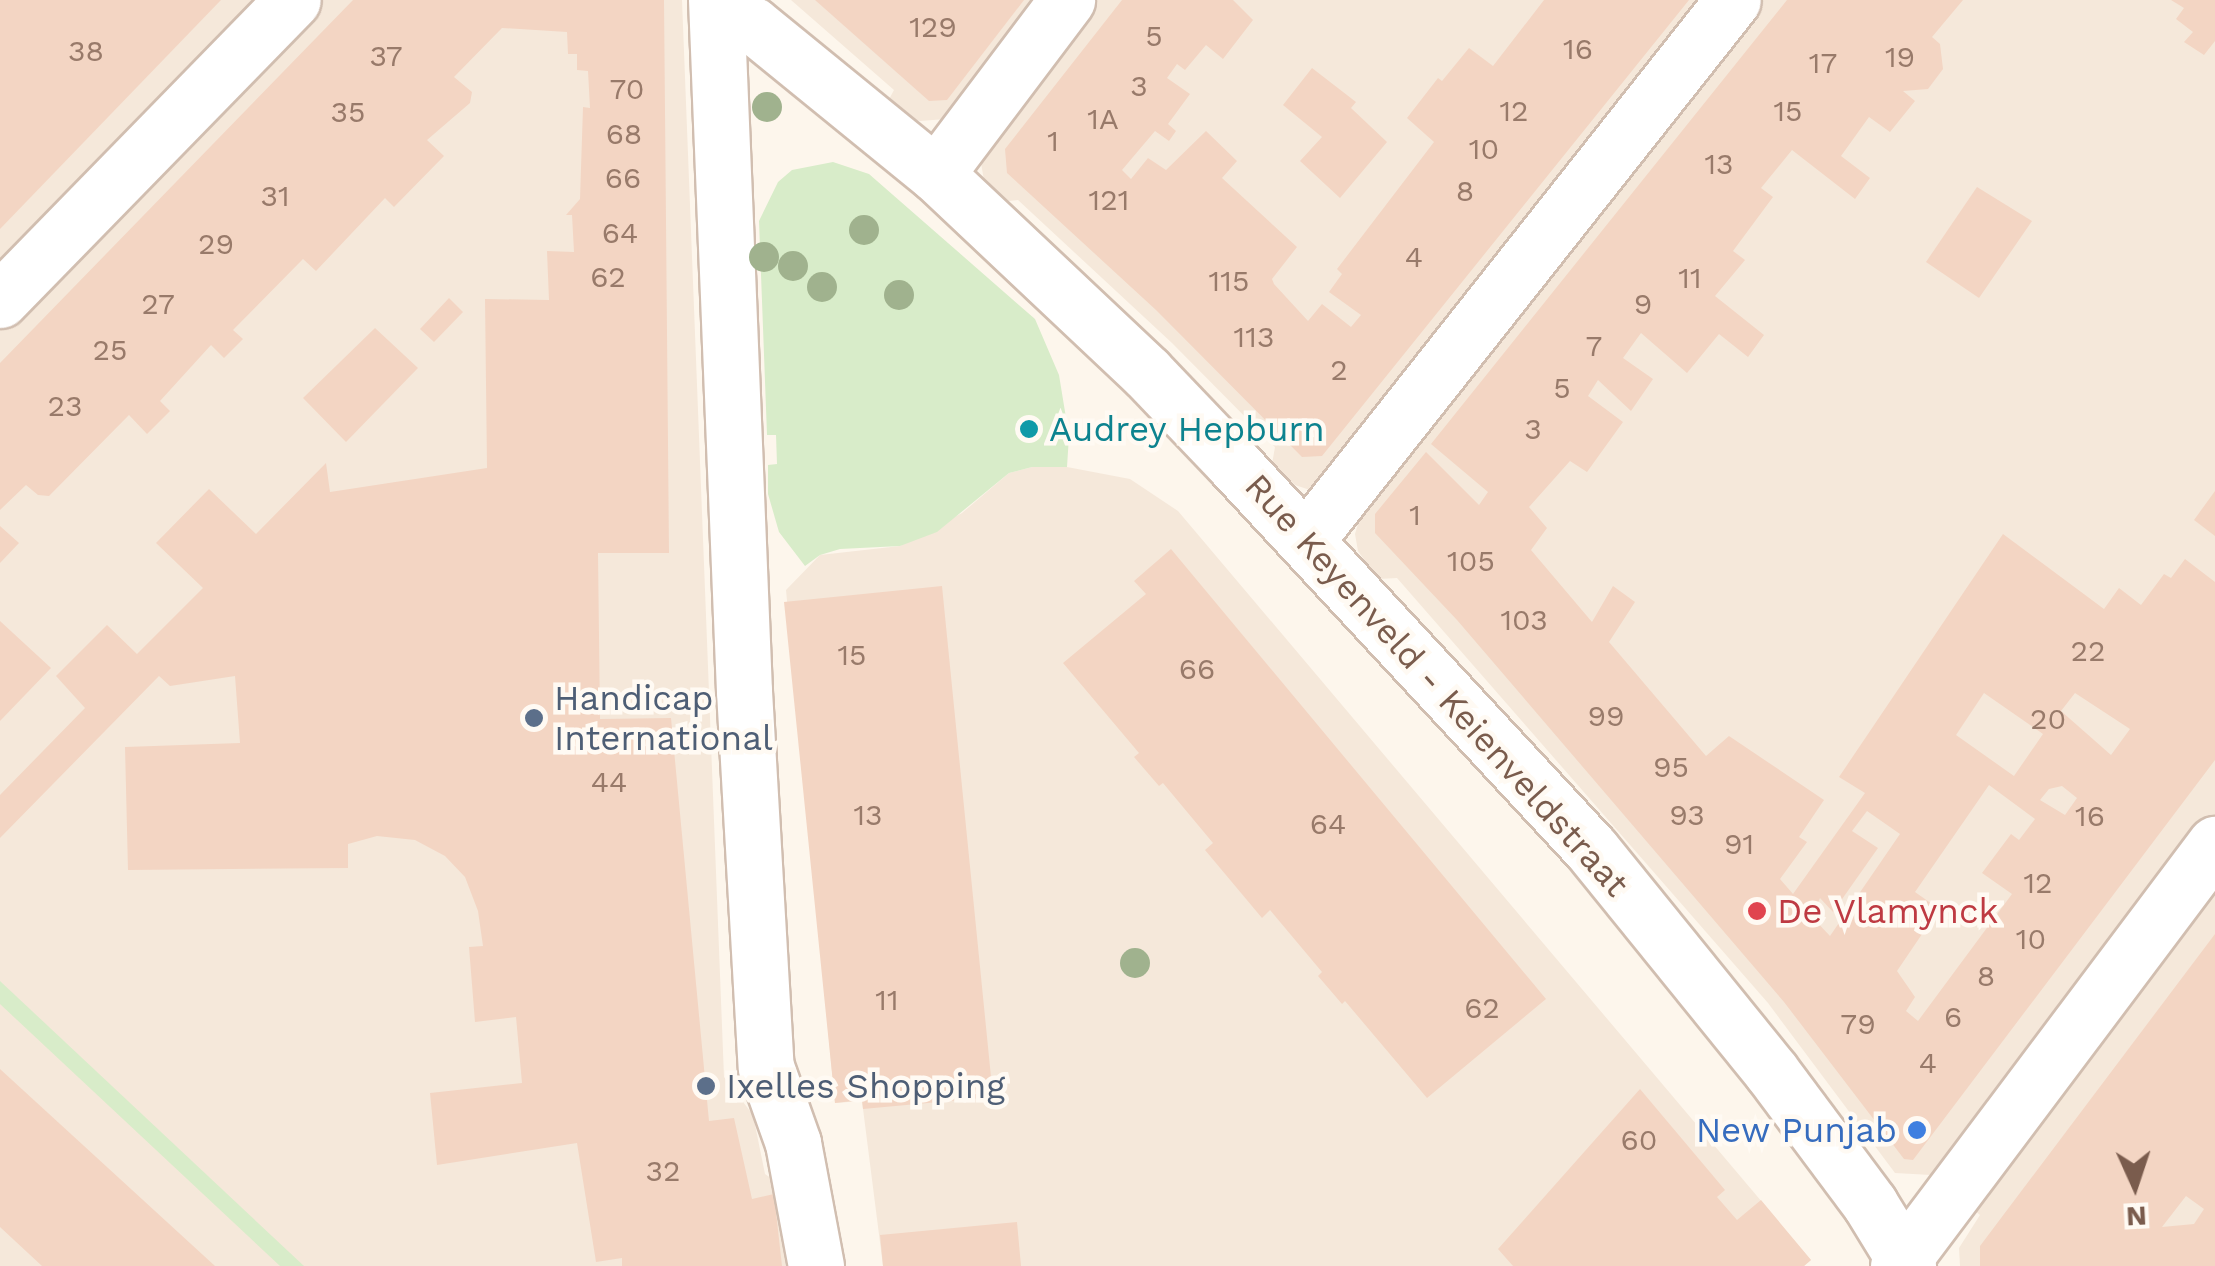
<!DOCTYPE html>
<html>
<head>
<meta charset="utf-8">
<style>
	body { margin:0 }
	#map { position:relative; width:2215px; height:1266px; overflow:hidden; background:#fdf6ec; font-family:"Work Sans",sans-serif }
	div>[style] { position:absolute }
	.residential>* { inset:0; background:#f5e8da }
	.green>* { inset:0; background:#d8ecc9 }
	.building>* { inset:0; background:#f3d5c3 }
	.roads { filter:drop-shadow(2px 0 #d1beb0) drop-shadow(-2px 0 #d1beb0) drop-shadow(0 2px #d1beb0) drop-shadow(0 -2px #d1beb0) }
	.street>* { height:55px; margin:-27.5px; padding:0 27.5px; transform-origin:27.5px; border-radius:27.5px; background:#fff }
	.trees>* { width:30px; height:30px; margin:-15px; border-radius:50%; background:#a0b28e }
	.dots>* { width:28px; height:28px; translate:-50% -50%; box-sizing:border-box; border:5px solid #fffaf3; border-radius:50% }
	span { translate:-50% -50%; white-space:nowrap; text-align:center; line-height:1.15; -webkit-text-stroke:9px #fffaf3; paint-order:stroke }
	.number-label { font-size:30px; color:#987a6a }
	.number-label span { -webkit-text-stroke-width:0 }
	.culture-label { font-size:35px; color:#0d838f }
	.left { translate:0 -50%; text-align:left }
	.street-label { font-size:35px; color:#7a5c4d }
	.service-label { font-size:35px; color:#4e5e75 }
	.health-label { font-size:35px; color:#be3a42 }
	.shop-label { font-size:35px; color:#366cbe }
	.right { translate:-100% -50%; text-align:right }
	.north { position:absolute; left:2085px; top:1136px; width:100px; height:100px; -webkit-text-stroke:8px #fffaf3; paint-order:stroke; rotate:177deg; font-size:28px; font-weight:700; line-height:40px; text-align:center; color:#7a5c4d }
	.north::after { content:''; display:block; margin:auto; width:35px; height:45px; background:#7a5c4d; clip-path:polygon(50% 0,100% 100%,50% 72%,0 100%) }
</style>
</head>
<body>
<div id="map">
	<div class="residential">
		<i style="clip-path:polygon(0 0,682px 0,724px 1077px,753px 1115px,765px 1174px,785px 1188px,795px 1266px,0 1266px)"></i>
		<i style="clip-path:polygon(791px 0,2215px 0,2215px 1266px,1960px 1266px,1959px 1248px,1980px 1215px,1931px 1175px,1895px 1173px,1768px 1003px,1397px 578px,1378px 579px,1358px 551px,1355px 534px,1364px 504px,1323px 486px,1310px 490px,1295px 485px,1272px 464px,1275px 447px,1172px 343px,1018px 200px,1000px 202px,985px 186px,978px 146px,946px 119px,920px 121px,902px 116px,887px 103px,894px 90px)"></i>
		<i style="clip-path:polygon(1067px 467px,1130px 479px,1178px 511px,1811px 1260px,1804px 1266px,883px 1266px,862px 1101px,835px 1103px,786px 590px,820px 555px,900px 546px,962px 513px,1009px 473px,1032px 467px)"></i>
	</div>
	<div class="green">
		<i style="clip-path:polygon(833px 162px,869px 174px,1035px 319px,1059px 375px,1069px 436px,1067px 467px,1032px 467px,1009px 473px,937px 532px,900px 546px,840px 549px,820px 555px,805px 566px,779px 532px,768px 494px,768px 465px,777px 464px,776px 435px,767px 435px,759px 221px,778px 182px,792px 170px)"></i>
		<i style="clip-path:polygon(0 981px,304px 1266px,280px 1266px,0 1004px)"></i>
	</div>
	<div class="building">
		<i style="clip-path:polygon(0 0,221px 0,0 229px)"></i>
		<i style="clip-path:polygon(353px 0,664px 0,669px 553px,598px 553px,600px 719px,671px 718px,709px 1121px,734px 1118px,752px 1199px,774px 1194px,782px 1266px,622px 1266px,622px 1258px,596px 1262px,577px 1143px,437px 1165px,430px 1093px,522px 1083px,516px 1017px,475px 1022px,469px 947px,483px 946px,478px 911px,465px 877px,445px 856px,415px 840px,377px 836px,348px 844px,348px 868px,128px 870px,125px 747px,240px 743px,235px 676px,170px 686px,159px 676px,0 838px,0 795px,85px 708px,56px 676px,107px 625px,137px 654px,203px 588px,156px 543px,209px 489px,256px 534px,326px 463px,330px 492px,487px 468px,485px 299px,549px 300px,547px 251px,574px 252px,572px 215px,566px 215px,580px 199px,583px 107px,590px 108px,588px 71px,577px 70px,577px 54px,568px 54px,567px 32px,502px 28px,454px 77px,472px 92px,470px 103px,427px 140px,444px 156px,394px 207px,385px 198px,316px 271px,303px 259px,233px 330px,243px 339px,224px 358px,211px 345px,160px 401px,170px 411px,147px 434px,129px 415px,49px 496px,38px 495px,26px 485px,0 510px,0 363px)"></i>
		<i style="clip-path:polygon(815px 0,1024px 0,947px 100px,929px 101px)"></i>
		<i style="clip-path:polygon(1122px 0,1233px 0,1253px 20px,1223px 59px,1206px 45px,1185px 70px,1177px 64px,1167px 78px,1190px 94px,1168px 124px,1176px 131px,1169px 141px,1155px 131px,1122px 170px,1131px 179px,1148px 158px,1166px 170px,1206px 131px,1237px 161px,1222px 178px,1297px 247px,1272px 279px,1274px 284px,1308px 321px,1322px 304px,1351px 327px,1361px 315px,1329px 292px,1342px 274px,1337px 269px,1434px 142px,1407px 118px,1438px 78px,1442px 81px,1469px 48px,1493px 66px,1544px 0,1689px 0,1322px 456px,1302px 457px,1156px 310px,1007px 173px,1005px 149px)"></i>
		<i style="clip-path:polygon(evenodd,1787px 0,1963px 0,1932px 37px,1940px 44px,1943px 69px,1928px 89px,1903px 91px,1915px 101px,1890px 132px,1869px 117px,1841px 156px,1870px 178px,1855px 199px,1792px 150px,1761px 188px,1773px 197px,1733px 251px,1745px 260px,1715px 296px,1764px 335px,1748px 357px,1719px 334px,1687px 373px,1641px 333px,1623px 358px,1653px 379px,1631px 411px,1598px 380px,1588px 396px,1623px 422px,1587px 472px,1570px 461px,1529px 507px,1547px 528px,1531px 550px,1592px 622px,1613px 586px,1635px 602px,1609px 642px,1706px 756px,1729px 736px,1824px 800px,1799px 837px,1807px 842px,1780px 879px,1793px 894px,1865px 793px,1839px 777px,2003px 534px,2104px 609px,2119px 588px,2141px 605px,2164px 574px,2171px 578px,2185px 559px,2215px 582px,2215px 760px,1913px 1160px,1904px 1159px,1784px 1002px,1457px 620px,1375px 533px,1375px 514px,1426px 452px,1479px 505px,1488px 492px,1431px 444px,1787px 0,1984px 693px,2043px 734px,2014px 776px,1956px 735px,1984px 693px,1787px 0,2075px 693px,2130px 729px,2111px 755px,2061px 711px,2075px 693px,1787px 0,1989px 785px,2035px 819px,2019px 840px,2011px 834px,1982px 873px,2012px 894px,1918px 1021px,1906px 1011px,1915px 997px,1897px 971px,1939px 909px,1915px 892px,1989px 785px,1787px 0,2062px 786px,2077px 798px,2065px 815px,2040px 800px,2049px 789px,2062px 786px,1787px 0,1867px 811px,1900px 834px,1830px 936px,1812px 917px,1820px 898px,1833px 912px,1878px 848px,1852px 831px,1867px 811px)"></i>
		<i style="clip-path:polygon(2171px 0,2215px 0,2215px 41px,2204px 55px,2184px 42px,2193px 32px,2176px 19px,2184px 8px)"></i>
		<i style="clip-path:polygon(1312px 68px,1356px 102px,1351px 108px,1387px 142px,1340px 198px,1300px 161px,1322px 137px,1283px 105px)"></i>
		<i style="clip-path:polygon(1977px 187px,2032px 221px,1979px 298px,1926px 262px)"></i>
		<i style="clip-path:polygon(449px 298px,463px 312px,434px 342px,420px 329px)"></i>
		<i style="clip-path:polygon(375px 328px,418px 368px,346px 442px,303px 398px)"></i>
		<i style="clip-path:polygon(2215px 491px,2215px 536px,2194px 520px)"></i>
		<i style="clip-path:polygon(0 526px,19px 543px,0 563px)"></i>
		<i style="clip-path:polygon(1171px 549px,1546px 999px,1427px 1098px,1345px 1001px,1342px 1004px,1318px 976px,1322px 972px,1270px 910px,1262px 918px,1205px 850px,1213px 843px,1163px 783px,1159px 786px,1134px 757px,1139px 753px,1063px 663px,1146px 594px,1134px 581px)"></i>
		<i style="clip-path:polygon(942px 586px,993px 1097px,863px 1109px,862px 1100px,835px 1103px,784px 602px)"></i>
		<i style="clip-path:polygon(0 621px,51px 668px,0 721px)"></i>
		<i style="clip-path:polygon(evenodd,2215px 934px,2215px 1266px,1980px 1266px,1980px 1246px,2215px 934px,2186px 1196px,2204px 1209px,2194px 1224px,2162px 1227px,2186px 1196px)"></i>
		<i style="clip-path:polygon(0 1069px,215px 1266px,42px 1266px,0 1227px)"></i>
		<i style="clip-path:polygon(1640px 1089px,1725px 1190px,1717px 1197px,1737px 1220px,1761px 1200px,1811px 1260px,1804px 1266px,1513px 1266px,1498px 1249px)"></i>
		<i style="clip-path:polygon(1017px 1222px,1021px 1266px,883px 1266px,880px 1235px)"></i>
	</div>
	<div class="roads">
		<div class="street">
			<i style="left:716px;top:0;width:692px;rotate:87.68deg"></i>
			<i style="left:744px;top:691px;width:377px;rotate:86.7deg"></i>
			<i style="left:766px;top:1067px;width:81px;rotate:70.4deg"></i>
			<i style="left:793px;top:1143px;width:125px;rotate:79.4deg"></i>
			<i style="left:717px;top:19px;width:36px;rotate:9deg"></i>
			<i style="left:753px;top:25px;width:236px;rotate:39.2deg"></i>
			<i style="left:936px;top:174px;width:290px;rotate:43.3deg"></i>
			<i style="left:1147px;top:373px;width:123px;rotate:46.3deg"></i>
			<i style="left:1232px;top:462px;width:529px;rotate:47.14deg"></i>
			<i style="left:1592px;top:850px;width:284px;rotate:51deg"></i>
			<i style="left:1771px;top:1071px;width:166px;rotate:53.3deg"></i>
			<i style="left:1870px;top:1204px;width:73px;rotate:58.5deg"></i>
			<i style="left:936px;top:174px;width:218px;rotate:-53deg"></i>
			<i style="left:0;top:300px;width:419px;rotate:-45.7deg"></i>
			<i style="left:1306px;top:540px;width:688px;rotate:-51.67deg"></i>
			<i style="left:1898px;top:1266px;width:528px;rotate:-53.09deg"></i>
		</div>
	</div>
	<div class="trees">
		<i style="left:767px;top:107px"></i>
		<i style="left:864px;top:230px"></i>
		<i style="left:764px;top:257px"></i>
		<i style="left:793px;top:266px"></i>
		<i style="left:822px;top:287px"></i>
		<i style="left:899px;top:295px"></i>
		<i style="left:1135px;top:963px"></i>
	</div>
	<div class="dots">
		<i style="left:1029px;top:429px;background:#0f9aa8"></i>
		<i style="left:534px;top:718px;background:#5c6f8a"></i>
		<i style="left:1757px;top:911px;background:#e0444e"></i>
		<i style="left:706px;top:1086px;background:#5c6f8a"></i>
		<i style="left:1917px;top:1130px;background:#3f7fe0"></i>
	</div>
	<div class="number-label">
		<span style="left:933px;top:27px">129</span>
		<span style="left:1154px;top:36px">5</span>
		<span style="left:1578px;top:49px">16</span>
		<span style="left:86px;top:51px">38</span>
		<span style="left:386px;top:56px">37</span>
		<span style="left:1900px;top:57px">19</span>
		<span style="left:1823px;top:63px">17</span>
		<span style="left:1139px;top:86px">3</span>
		<span style="left:627px;top:89px">70</span>
		<span style="left:1514px;top:111px">12</span>
		<span style="left:1788px;top:111px">15</span>
		<span style="left:348px;top:112px">35</span>
		<span style="left:1103px;top:119px">1A</span>
		<span style="left:624px;top:134px">68</span>
		<span style="left:1053px;top:141px">1</span>
		<span style="left:1484px;top:149px">10</span>
		<span style="left:1719px;top:164px">13</span>
		<span style="left:623px;top:178px">66</span>
		<span style="left:1465px;top:191px">8</span>
		<span style="left:275px;top:196px">31</span>
		<span style="left:1109px;top:200px">121</span>
		<span style="left:620px;top:233px">64</span>
		<span style="left:216px;top:244px">29</span>
		<span style="left:1414px;top:257px">4</span>
		<span style="left:608px;top:277px">62</span>
		<span style="left:1690px;top:278px">11</span>
		<span style="left:1229px;top:281px">115</span>
		<span style="left:158px;top:304px">27</span>
		<span style="left:1643px;top:304px">9</span>
		<span style="left:1254px;top:337px">113</span>
		<span style="left:1594px;top:346px">7</span>
		<span style="left:110px;top:350px">25</span>
		<span style="left:1339px;top:370px">2</span>
		<span style="left:1562px;top:388px">5</span>
		<span style="left:65px;top:406px">23</span>
		<span style="left:1533px;top:429px">3</span>
		<span style="left:1415px;top:515px">1</span>
		<span style="left:1471px;top:561px">105</span>
		<span style="left:1524px;top:620px">103</span>
		<span style="left:2088px;top:651px">22</span>
		<span style="left:852px;top:655px">15</span>
		<span style="left:1197px;top:669px">66</span>
		<span style="left:1606px;top:716px">99</span>
		<span style="left:2048px;top:719px">20</span>
		<span style="left:1671px;top:767px">95</span>
		<span style="left:609px;top:782px">44</span>
		<span style="left:868px;top:815px">13</span>
		<span style="left:1687px;top:815px">93</span>
		<span style="left:2090px;top:816px">16</span>
		<span style="left:1328px;top:824px">64</span>
		<span style="left:1739px;top:844px">91</span>
		<span style="left:2038px;top:883px">12</span>
		<span style="left:2031px;top:939px">10</span>
		<span style="left:1986px;top:976px">8</span>
		<span style="left:887px;top:1000px">11</span>
		<span style="left:1482px;top:1008px">62</span>
		<span style="left:1953px;top:1017px">6</span>
		<span style="left:1858px;top:1024px">79</span>
		<span style="left:1928px;top:1063px">4</span>
		<span style="left:1639px;top:1140px">60</span>
		<span style="left:663px;top:1171px">32</span>
	</div>
	<div class="culture-label">
		<span class="left" style="left:1049px;top:429px">Audrey Hepburn</span>
	</div>
	<div class="street-label">
		<span style="left:1437px;top:685px;rotate:48deg">Rue Keyenveld - Keienveldstraat</span>
	</div>
	<div class="service-label">
		<span class="left" style="left:554px;top:718px">Handicap<br>International</span>
		<span class="left" style="left:726px;top:1086px">Ixelles Shopping</span>
	</div>
	<div class="health-label">
		<span class="left" style="left:1777px;top:911px">De Vlamynck</span>
	</div>
	<div class="shop-label">
		<span class="right" style="left:1897px;top:1130px">New Punjab</span>
	</div>
	<div class="north">N</div>
</div>
</body>
</html>
